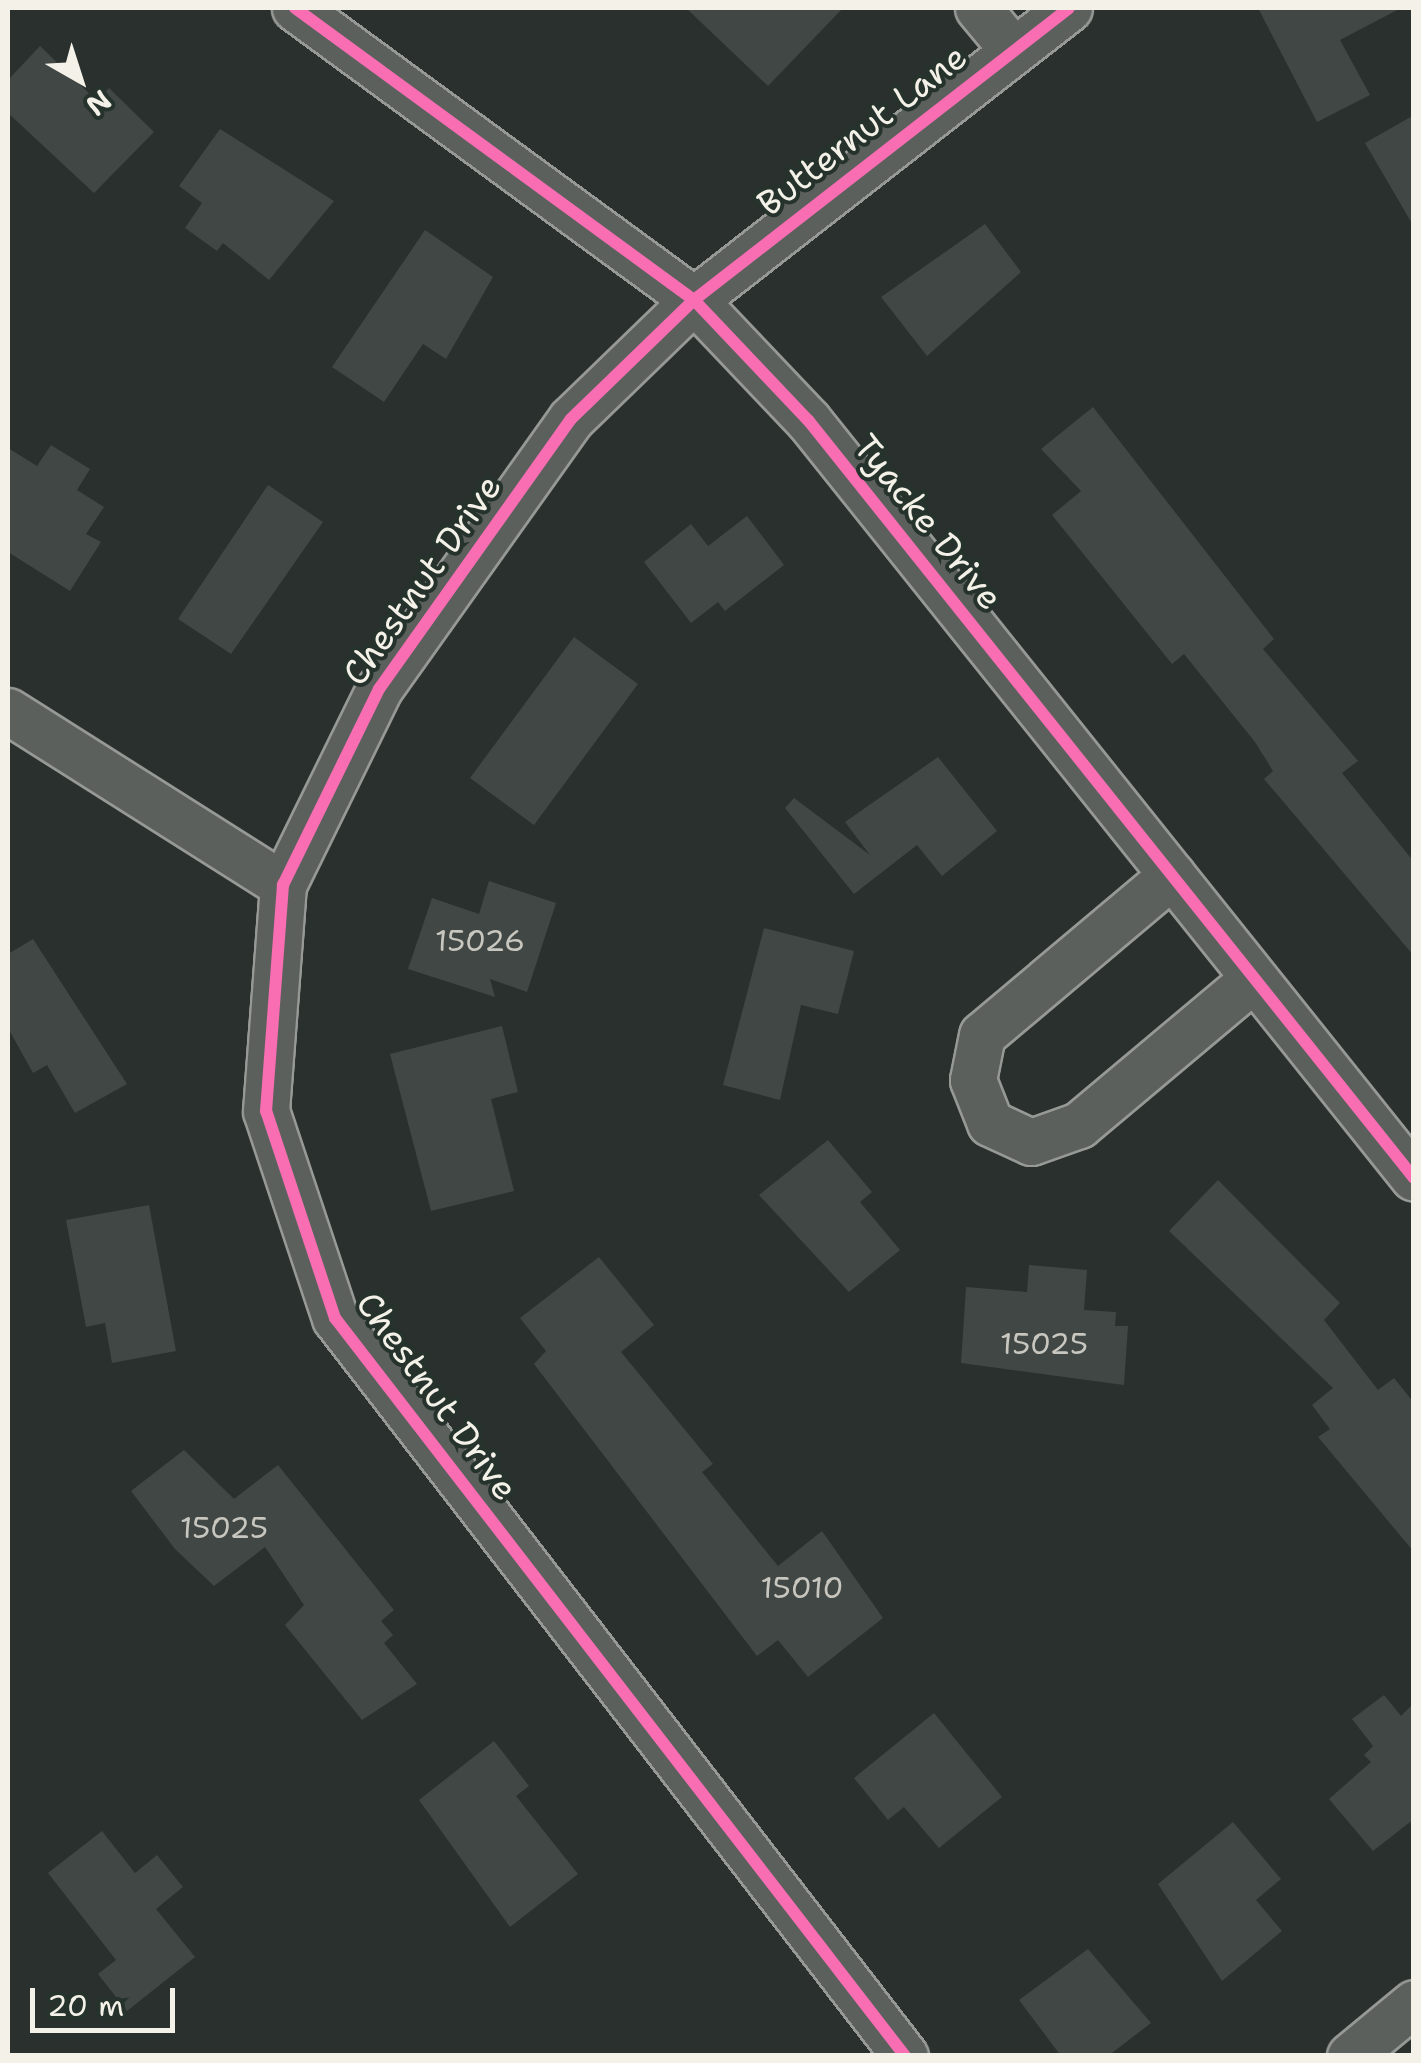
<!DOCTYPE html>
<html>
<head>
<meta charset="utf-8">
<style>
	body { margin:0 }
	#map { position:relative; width:1421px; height:2063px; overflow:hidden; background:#29302d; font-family:"Shantell Sans",sans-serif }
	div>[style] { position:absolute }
	.building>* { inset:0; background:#414744 }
	.roads { filter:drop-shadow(2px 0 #969996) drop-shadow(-2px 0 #969996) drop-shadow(0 2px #969996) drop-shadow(0 -2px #969996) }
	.street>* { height:45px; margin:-22.5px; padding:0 22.5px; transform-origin:22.5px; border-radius:22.5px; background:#5c605c }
	.cycleway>* { height:12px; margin:-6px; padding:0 6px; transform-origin:6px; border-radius:6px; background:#f96db3 }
	span { translate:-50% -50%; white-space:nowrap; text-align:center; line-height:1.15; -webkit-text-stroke:8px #26332d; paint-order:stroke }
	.number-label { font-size:30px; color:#c7c6bf }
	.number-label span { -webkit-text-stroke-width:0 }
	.street-label { font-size:35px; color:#f4f1e8 }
	.frame { position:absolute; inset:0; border:10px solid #f4f1e8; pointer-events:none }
	.north { position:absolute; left:30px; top:30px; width:100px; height:100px; -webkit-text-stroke:8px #26332d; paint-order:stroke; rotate:141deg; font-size:28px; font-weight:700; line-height:40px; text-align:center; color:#f4f1e8 }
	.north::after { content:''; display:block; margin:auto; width:35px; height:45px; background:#f4f1e8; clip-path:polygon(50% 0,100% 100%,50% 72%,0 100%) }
	.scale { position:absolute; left:30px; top:1988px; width:145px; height:45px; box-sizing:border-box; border:5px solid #f4f1e8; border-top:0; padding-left:12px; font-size:30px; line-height:35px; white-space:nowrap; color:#f4f1e8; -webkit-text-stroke:8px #26332d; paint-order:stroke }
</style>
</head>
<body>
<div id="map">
	<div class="building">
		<i style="clip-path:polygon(686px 8px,843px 8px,768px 86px)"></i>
		<i style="clip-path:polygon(1258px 8px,1401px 8px,1340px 40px,1370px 95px,1317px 122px)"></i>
		<i style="clip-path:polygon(40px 46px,97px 101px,109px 88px,154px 132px,94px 193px,8px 113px,8px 80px)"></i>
		<i style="clip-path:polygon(1414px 115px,1414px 227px,1365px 143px)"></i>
		<i style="clip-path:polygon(220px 129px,334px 201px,269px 280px,223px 243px,217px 251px,185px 228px,202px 203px,179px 186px)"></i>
		<i style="clip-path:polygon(985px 224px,1021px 272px,927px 356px,881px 297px)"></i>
		<i style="clip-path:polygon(425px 230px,493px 277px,446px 359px,423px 344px,384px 402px,332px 367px)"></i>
		<i style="clip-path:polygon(1093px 407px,1274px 639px,1263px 649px,1358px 761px,1342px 773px,1414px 862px,1414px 956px,1264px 779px,1273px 771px,1255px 742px,1184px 654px,1172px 664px,1052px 515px,1081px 491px,1041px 449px)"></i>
		<i style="clip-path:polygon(51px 445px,90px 469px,77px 490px,104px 507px,86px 534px,101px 542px,70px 591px,8px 552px,8px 448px,37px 466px)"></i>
		<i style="clip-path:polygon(268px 485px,323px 522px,231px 654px,178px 619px)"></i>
		<i style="clip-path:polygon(747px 516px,784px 565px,725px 611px,718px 602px,691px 623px,644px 562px,691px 524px,708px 546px)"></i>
		<i style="clip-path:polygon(574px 637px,638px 684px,534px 825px,470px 778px)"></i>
		<i style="clip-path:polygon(938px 757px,997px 831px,942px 876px,917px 845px,854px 894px,785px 808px,794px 798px,870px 855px,845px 822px)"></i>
		<i style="clip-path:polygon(489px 881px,556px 903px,527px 992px,490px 979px,495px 997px,408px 969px,432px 898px,479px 914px)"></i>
		<i style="clip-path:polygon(764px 928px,854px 951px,838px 1014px,801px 1005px,780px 1100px,723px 1085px)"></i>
		<i style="clip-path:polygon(33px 939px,127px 1084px,75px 1113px,47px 1065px,33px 1073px,8px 1028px,8px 954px)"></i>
		<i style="clip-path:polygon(502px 1026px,518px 1092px,491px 1099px,514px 1191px,431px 1211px,390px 1054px)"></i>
		<i style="clip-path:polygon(828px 1140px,872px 1192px,860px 1202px,900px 1250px,849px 1292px,759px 1195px)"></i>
		<i style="clip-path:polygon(1218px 1180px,1340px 1303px,1324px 1320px,1378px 1390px,1394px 1378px,1414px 1403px,1414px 1552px,1318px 1437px,1330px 1429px,1312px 1405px,1333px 1388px,1169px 1231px)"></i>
		<i style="clip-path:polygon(149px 1205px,176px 1351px,112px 1363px,105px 1323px,86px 1327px,66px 1220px)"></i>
		<i style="clip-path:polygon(599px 1257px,654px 1325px,621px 1352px,713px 1464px,702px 1472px,778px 1566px,822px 1531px,883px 1618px,808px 1677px,778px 1640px,757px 1656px,534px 1364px,546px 1351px,520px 1318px)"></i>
		<i style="clip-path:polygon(1029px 1265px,1087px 1270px,1084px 1310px,1116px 1312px,1115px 1326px,1128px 1326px,1124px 1385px,961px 1363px,966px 1287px,1027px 1292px)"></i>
		<i style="clip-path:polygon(184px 1450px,234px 1499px,278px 1465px,394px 1610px,381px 1621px,393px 1635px,384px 1643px,417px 1684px,362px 1720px,285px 1625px,304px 1605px,265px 1547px,214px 1586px,175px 1549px,131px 1491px)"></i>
		<i style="clip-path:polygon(1384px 1695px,1401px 1716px,1414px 1703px,1414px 1819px,1373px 1851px,1329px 1799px,1371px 1762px,1364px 1755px,1373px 1746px,1352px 1719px)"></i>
		<i style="clip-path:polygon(934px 1713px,1002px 1797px,939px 1848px,904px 1807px,888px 1820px,854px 1778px)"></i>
		<i style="clip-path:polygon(494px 1741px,529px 1786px,516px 1796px,578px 1874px,510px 1927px,419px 1800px)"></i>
		<i style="clip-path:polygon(1233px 1822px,1281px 1879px,1256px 1900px,1282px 1931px,1222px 1981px,1158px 1884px)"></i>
		<i style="clip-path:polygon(102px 1831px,135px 1873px,157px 1855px,183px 1887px,156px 1909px,195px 1957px,127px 2011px,98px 1974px,116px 1960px,48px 1873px)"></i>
		<i style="clip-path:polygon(1088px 1949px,1151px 2023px,1108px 2056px,1061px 2056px,1019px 2000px)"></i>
	</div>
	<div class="roads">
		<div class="street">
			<i style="left:295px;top:8px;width:494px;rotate:36.2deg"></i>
			<i style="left:694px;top:300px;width:166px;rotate:46.5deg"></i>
			<i style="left:808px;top:420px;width:970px;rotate:51.36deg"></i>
			<i style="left:978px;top:8px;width:55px;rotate:50.2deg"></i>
			<i style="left:8px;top:711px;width:325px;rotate:32.3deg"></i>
			<i style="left:1172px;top:875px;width:248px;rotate:139.9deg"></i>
			<i style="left:982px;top:1035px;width:46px;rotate:101.3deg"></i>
			<i style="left:973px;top:1080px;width:46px;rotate:68.4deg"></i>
			<i style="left:990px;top:1123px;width:45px;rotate:24.9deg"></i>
			<i style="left:1031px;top:1142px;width:51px;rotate:-19.5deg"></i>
			<i style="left:1079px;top:1125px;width:226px;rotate:-40deg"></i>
			<i style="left:905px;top:2056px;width:932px;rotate:-127.68deg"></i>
			<i style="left:335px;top:1318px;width:218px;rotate:-108.4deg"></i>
			<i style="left:266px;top:1111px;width:227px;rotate:-85.7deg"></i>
			<i style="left:283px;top:885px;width:218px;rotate:-63.9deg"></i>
			<i style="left:379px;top:689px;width:331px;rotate:-54.6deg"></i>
			<i style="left:571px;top:419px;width:171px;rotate:-44.1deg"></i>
			<i style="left:694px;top:300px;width:475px;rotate:-37.9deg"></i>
			<i style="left:1350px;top:2056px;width:83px;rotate:-39.6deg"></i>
		</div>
	</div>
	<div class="cycleway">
		<i style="left:295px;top:8px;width:494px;rotate:36.2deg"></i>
		<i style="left:694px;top:300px;width:166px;rotate:46.5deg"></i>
		<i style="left:808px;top:420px;width:970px;rotate:51.36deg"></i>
		<i style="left:905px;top:2056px;width:932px;rotate:-127.68deg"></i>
		<i style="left:335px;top:1318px;width:218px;rotate:-108.4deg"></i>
		<i style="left:266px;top:1111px;width:227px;rotate:-85.7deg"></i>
		<i style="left:283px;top:885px;width:218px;rotate:-63.9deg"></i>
		<i style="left:379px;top:689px;width:331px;rotate:-54.6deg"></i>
		<i style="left:571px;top:419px;width:171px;rotate:-44.1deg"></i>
		<i style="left:694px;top:300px;width:475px;rotate:-37.9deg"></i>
	</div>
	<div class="number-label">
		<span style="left:480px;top:941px">15026</span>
		<span style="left:1044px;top:1344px">15025</span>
		<span style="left:224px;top:1528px">15025</span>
		<span style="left:802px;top:1588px">15010</span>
	</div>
	<div class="street-label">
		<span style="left:862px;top:130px;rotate:-38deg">Butternut Lane</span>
		<span style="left:928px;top:522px;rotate:51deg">Tyacke Drive</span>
		<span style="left:422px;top:580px;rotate:-55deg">Chestnut Drive</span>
		<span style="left:437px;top:1396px;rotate:54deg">Chestnut Drive</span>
	</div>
	<div class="frame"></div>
	<div class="north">N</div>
	<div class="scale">20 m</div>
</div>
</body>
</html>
